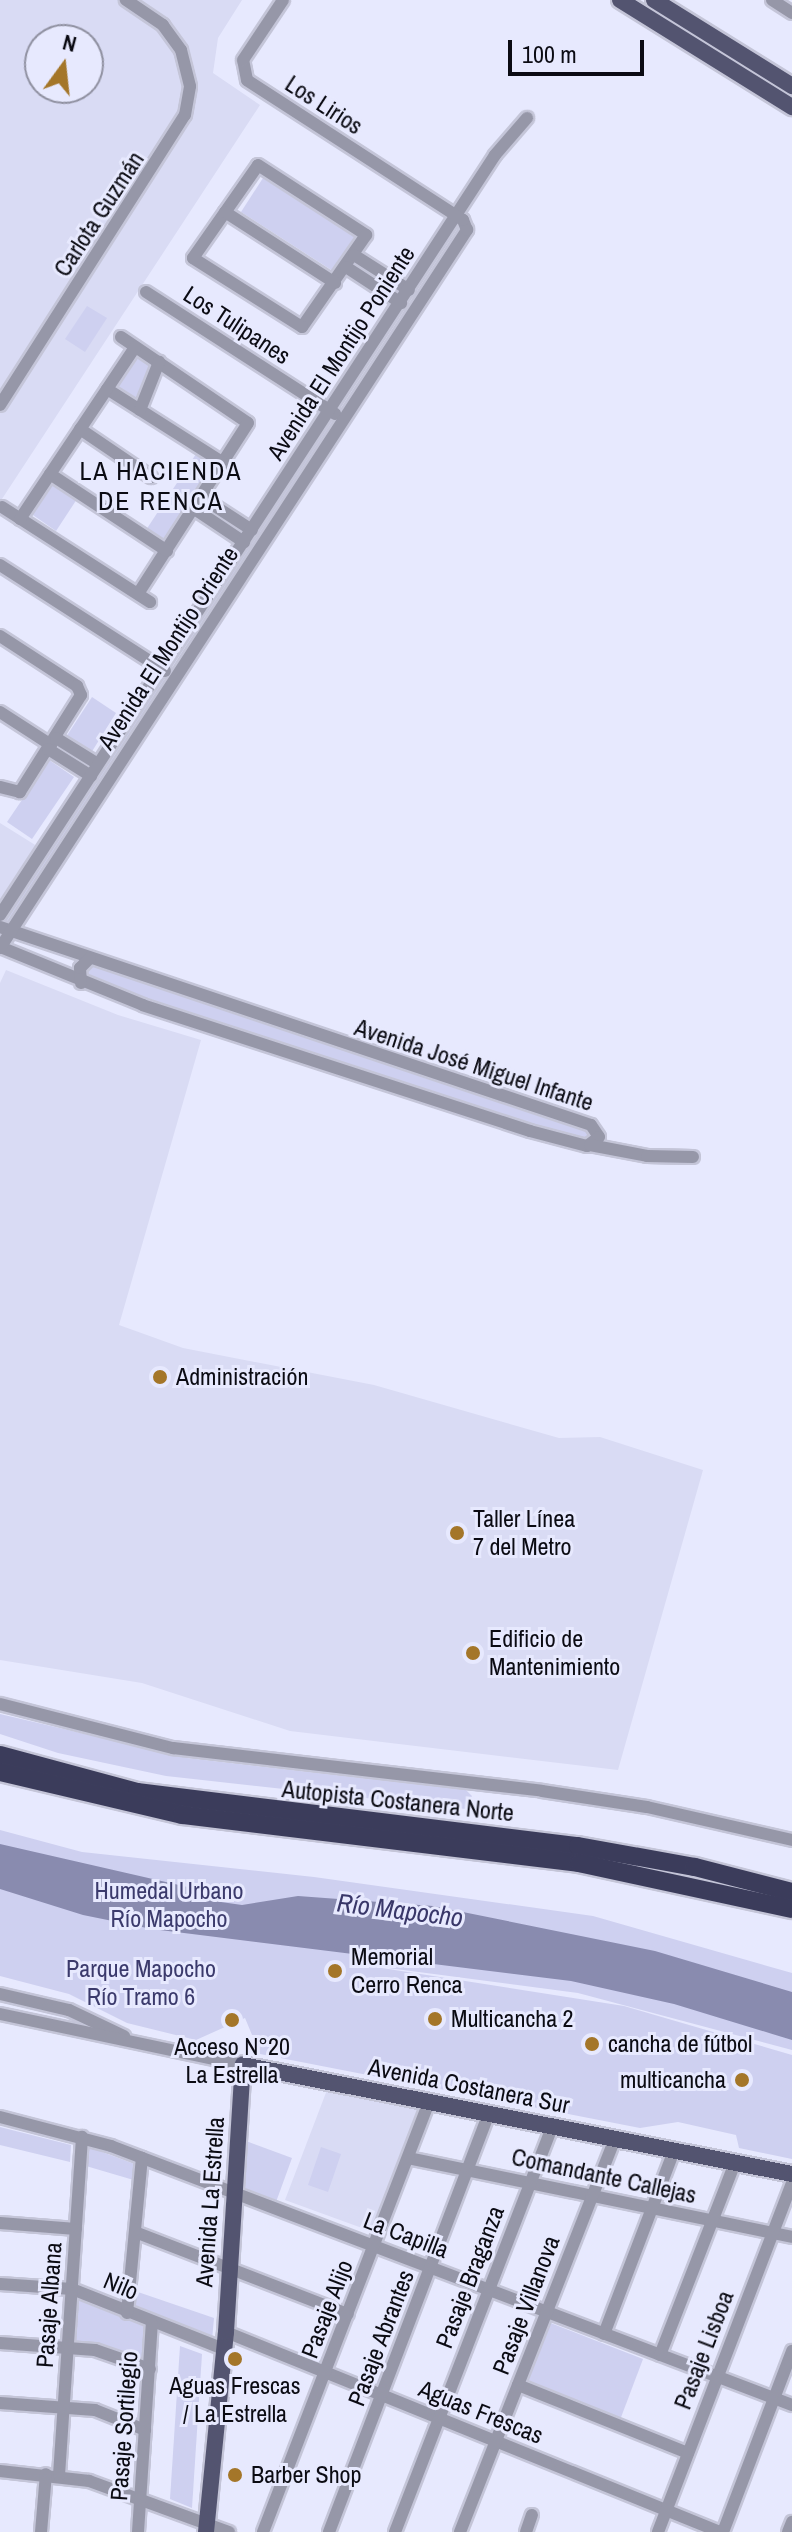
<!DOCTYPE html>
<html>
<head>
<meta charset="utf-8">
<style>
	body { margin:0 }
	#map { position:relative; width:792px; height:2532px; overflow:hidden; background:#e7e9fe; font-family:"Archivo Narrow",sans-serif }
	div>[style] { position:absolute }
	.built>* { inset:0; background:#d9dbf4 }
	.green>* { inset:0; background:#ced0f0 }
	.water>* { inset:0; background:#898baf }
	.roads { filter:drop-shadow(2px 0 #c4c5d8) drop-shadow(-2px 0 #c4c5d8) drop-shadow(0 2px #c4c5d8) drop-shadow(0 -2px #c4c5d8) }
	.minor>* { height:12px; margin:-6px; padding:0 6px; transform-origin:6px; border-radius:6px; background:#9697a8 }
	.major>* { height:16px; margin:-8px; padding:0 8px; transform-origin:8px; border-radius:8px; background:#535470 }
	.highway>* { height:18px; margin:-9px; padding:0 9px; transform-origin:9px; border-radius:9px; background:#3b3c5b }
	.dots>* { width:22px; height:22px; translate:-50% -50%; box-sizing:border-box; border:4px solid #e7e9fe; border-radius:50% }
	span { translate:-50% -50%; white-space:nowrap; text-align:center; line-height:1.15; -webkit-text-stroke:6px #e7e9fe; paint-order:stroke }
	.street-label { font-size:24px; color:#0b0b13 }
	.poi-label { font-size:24px; color:#0b0b13 }
	.left { translate:0 -50%; text-align:left }
	.right { translate:-100% -50%; text-align:right }
	.park-label { font-size:24px; color:#3b3a6c }
	.neighbourhood-label { font-size:26px; color:#0b0b13; letter-spacing:2px }
	.water-label { font-size:26px; color:#393769; font-style:italic }
	.north { position:absolute; left:24px; top:24px; width:80px; height:80px; box-sizing:border-box; background:#e7e9fe; border:2px solid #8f90a0; border-radius:50%; rotate:15deg; font-size:22px; font-weight:700; line-height:32px; text-align:center; color:#0b0b13 }
	.north::after { content:''; display:block; margin:auto; width:28px; height:36px; background:#a47629; clip-path:polygon(50% 0,100% 100%,50% 72%,0 100%) }
	.scale { position:absolute; left:508px; top:40px; width:136px; height:36px; box-sizing:border-box; border:4px solid #0b0b13; border-top:0; padding-left:10px; font-size:24px; line-height:28px; white-space:nowrap; color:#0b0b13; -webkit-text-stroke:6px #e7e9fe; paint-order:stroke }
</style>
</head>
<body>
<div id="map">
	<div class="built">
		<i style="clip-path:polygon(evenodd,0 0,242px 0,218px 38px,213px 73px,260px 105px,0 502px,0 0,40px 40px,88px 40px,88px 88px,40px 88px,40px 40px)"></i>
		<i style="clip-path:polygon(0 823px,40px 848px,0 909px)"></i>
		<i style="clip-path:polygon(6px 970px,118px 1015px,201px 1040px,119px 1325px,183px 1348px,374px 1385px,559px 1438px,600px 1437px,703px 1470px,618px 1770px,290px 1731px,142px 1683px,0 1660px,0 983px)"></i>
		<i style="clip-path:polygon(327px 2090px,421px 2107px,373px 2232px,285px 2200px)"></i>
	</div>
	<div class="green">
		<i style="clip-path:polygon(263px 178px,355px 237px,333px 271px,241px 212px)"></i>
		<i style="clip-path:polygon(87px 306px,107px 318px,85px 352px,65px 339px)"></i>
		<i style="clip-path:polygon(136px 352px,155px 365px,139px 404px,113px 388px)"></i>
		<i style="clip-path:polygon(329px 422px,335px 422px,172px 667px,173px 658px)"></i>
		<i style="clip-path:polygon(196px 454px,217px 467px,168px 544px,146px 530px)"></i>
		<i style="clip-path:polygon(51px 482px,77px 499px,56px 531px,30px 513px)"></i>
		<i style="clip-path:polygon(162px 677px,167px 683px,6px 923px,3px 918px)"></i>
		<i style="clip-path:polygon(92px 697px,116px 713px,91px 753px,66px 737px)"></i>
		<i style="clip-path:polygon(49px 760px,74px 777px,32px 839px,7px 822px)"></i>
		<i style="clip-path:polygon(90px 964px,590px 1130px,593px 1139px,537px 1129px,89px 980px,83px 968px)"></i>
		<i style="clip-path:polygon(0 1714px,187px 1758px,466px 1790px,472px 1796px,466px 1809px,166px 1776px,58px 1753px,0 1734px)"></i>
		<i style="clip-path:polygon(0 1830px,82px 1852px,314px 1877px,593px 1916px,792px 1973px,792px 2050px,578px 1993px,350px 1963px,624px 2006px,792px 2055px,792px 2159px,739px 2148px,736px 2135px,678px 2122px,640px 2128px,260px 2054px,245px 2018px,196px 2040px,127px 2023px,69px 1994px,0 1976px)"></i>
		<i style="clip-path:polygon(0 2127px,71px 2145px,70px 2162px,0 2145px)"></i>
		<i style="clip-path:polygon(246px 2141px,292px 2158px,276px 2202px,240px 2189px)"></i>
		<i style="clip-path:polygon(89px 2147px,137px 2165px,137px 2181px,86px 2166px)"></i>
		<i style="clip-path:polygon(321px 2147px,341px 2154px,328px 2192px,308px 2185px)"></i>
		<i style="clip-path:polygon(135px 2291px,214px 2318px,212px 2340px,133px 2309px)"></i>
		<i style="clip-path:polygon(72px 2293px,149px 2326px,146px 2362px,68px 2344px)"></i>
		<i style="clip-path:polygon(548px 2322px,643px 2359px,620px 2420px,523px 2382px)"></i>
		<i style="clip-path:polygon(180px 2346px,202px 2354px,192px 2508px,170px 2499px)"></i>
	</div>
	<div class="water">
		<i style="clip-path:polygon(0 1844px,192px 1888px,221px 1902px,242px 1905px,298px 1896px,433px 1906px,655px 1951px,792px 1992px,792px 2040px,674px 2004px,571px 1981px,152px 1929px,83px 1915px,0 1889px)"></i>
	</div>
	<div class="roads">
		<div class="minor">
			<i style="left:772px;top:0;width:24px;rotate:33deg"></i>
			<i style="left:258px;top:165px;width:129px;rotate:32.9deg"></i>
			<i style="left:366px;top:235px;width:112px;rotate:124.8deg"></i>
			<i style="left:302px;top:327px;width:129px;rotate:-147.7deg"></i>
			<i style="left:193px;top:258px;width:113px;rotate:-55deg"></i>
			<i style="left:225px;top:212px;width:131px;rotate:32.8deg"></i>
			<i style="left:354px;top:255px;width:65px;rotate:32.5deg"></i>
			<i style="left:346px;top:267px;width:66px;rotate:33.2deg"></i>
			<i style="left:146px;top:292px;width:225px;rotate:32.8deg"></i>
			<i style="left:121px;top:337px;width:153px;rotate:34.1deg"></i>
			<i style="left:248px;top:423px;width:203px;rotate:122.8deg"></i>
			<i style="left:107px;top:389px;width:140px;rotate:32.4deg"></i>
			<i style="left:0;top:405px;width:344px;rotate:-57.5deg"></i>
			<i style="left:185px;top:115px;width:29px;rotate:-80deg"></i>
			<i style="left:190px;top:86px;width:37px;rotate:-104deg"></i>
			<i style="left:181px;top:50px;width:31px;rotate:-126deg"></i>
			<i style="left:163px;top:25px;width:45px;rotate:-146deg"></i>
			<i style="left:140px;top:410px;width:52px;rotate:-68.4deg"></i>
			<i style="left:80px;top:429px;width:86px;rotate:34.1deg"></i>
			<i style="left:50px;top:474px;width:140px;rotate:33.3deg"></i>
			<i style="left:204px;top:499px;width:57px;rotate:32.9deg"></i>
			<i style="left:2px;top:507px;width:176px;rotate:32.7deg"></i>
			<i style="left:196px;top:510px;width:58px;rotate:33.7deg"></i>
			<i style="left:20px;top:519px;width:207px;rotate:-56.2deg"></i>
			<i style="left:0;top:565px;width:196px;rotate:32.7deg"></i>
			<i style="left:0;top:636px;width:92px;rotate:33deg"></i>
			<i style="left:77px;top:686px;width:10px;rotate:66deg"></i>
			<i style="left:81px;top:695px;width:115px;rotate:122.2deg"></i>
			<i style="left:20px;top:792px;width:21px;rotate:-166deg"></i>
			<i style="left:0;top:712px;width:61px;rotate:32.9deg"></i>
			<i style="left:56px;top:738px;width:49px;rotate:31.8deg"></i>
			<i style="left:48px;top:749px;width:51px;rotate:32.1deg"></i>
			<i style="left:0;top:915px;width:907px;rotate:-56.92deg"></i>
			<i style="left:495px;top:155px;width:49px;rotate:-49.1deg"></i>
			<i style="left:0;top:927px;width:623px;rotate:18.52deg"></i>
			<i style="left:591px;top:1125px;width:14px;rotate:56deg"></i>
			<i style="left:599px;top:1137px;width:15px;rotate:143deg"></i>
			<i style="left:587px;top:1146px;width:59px;rotate:-165.3deg"></i>
			<i style="left:530px;top:1131px;width:407px;rotate:-162deg"></i>
			<i style="left:143px;top:1005px;width:154px;rotate:-157.9deg"></i>
			<i style="left:0;top:948px;width:857px;rotate:-56.96deg"></i>
			<i style="left:467px;top:230px;width:11px;rotate:-112deg"></i>
			<i style="left:463px;top:220px;width:257px;rotate:-147.1deg"></i>
			<i style="left:247px;top:80px;width:20px;rotate:-101deg"></i>
			<i style="left:243px;top:60px;width:72px;rotate:-56.3deg"></i>
			<i style="left:81px;top:983px;width:15px;rotate:-94deg"></i>
			<i style="left:80px;top:968px;width:14px;rotate:-45deg"></i>
			<i style="left:590px;top:1145px;width:58px;rotate:10.9deg"></i>
			<i style="left:647px;top:1156px;width:46px;rotate:1.2deg"></i>
			<i style="left:0;top:1704px;width:179px;rotate:14.3deg"></i>
			<i style="left:173px;top:1748px;width:371px;rotate:6.6deg"></i>
			<i style="left:542px;top:1791px;width:106px;rotate:8.7deg"></i>
			<i style="left:647px;top:1807px;width:149px;rotate:12.8deg"></i>
			<i style="left:0;top:1994px;width:71px;rotate:13.1deg"></i>
			<i style="left:69px;top:2010px;width:61px;rotate:25.3deg"></i>
			<i style="left:0;top:2014px;width:248px;rotate:11.9deg"></i>
			<i style="left:0;top:2117px;width:115px;rotate:14.6deg"></i>
			<i style="left:111px;top:2146px;width:729px;rotate:20.82deg"></i>
			<i style="left:408px;top:2158px;width:392px;rotate:11.6deg"></i>
			<i style="left:0;top:2223px;width:76px;rotate:4.5deg"></i>
			<i style="left:135px;top:2232px;width:228px;rotate:21.1deg"></i>
			<i style="left:0;top:2284px;width:72px;rotate:4deg"></i>
			<i style="left:72px;top:2289px;width:160px;rotate:21.6deg"></i>
			<i style="left:127px;top:2313px;width:156px;rotate:-84.5deg"></i>
			<i style="left:226px;top:2332px;width:533px;rotate:22.04deg"></i>
			<i style="left:604px;top:2334px;width:196px;rotate:-69.1deg"></i>
			<i style="left:0;top:2343px;width:95px;rotate:4.2deg"></i>
			<i style="left:95px;top:2350px;width:58px;rotate:19.1deg"></i>
			<i style="left:660px;top:2355px;width:206px;rotate:-68.7deg"></i>
			<i style="left:518px;top:2385px;width:183px;rotate:21.8deg"></i>
			<i style="left:0;top:2403px;width:95px;rotate:4.2deg"></i>
			<i style="left:95px;top:2410px;width:54px;rotate:21.8deg"></i>
			<i style="left:0;top:2471px;width:90px;rotate:6.4deg"></i>
			<i style="left:89px;top:2481px;width:149px;rotate:20deg"></i>
			<i style="left:59px;top:2475px;width:339px;rotate:-86.1deg"></i>
			<i style="left:41px;top:2532px;width:58px;rotate:-85.1deg"></i>
			<i style="left:138px;top:2532px;width:209px;rotate:-86.2deg"></i>
			<i style="left:263px;top:2532px;width:461px;rotate:-68.9deg"></i>
			<i style="left:329px;top:2532px;width:448px;rotate:-69.1deg"></i>
			<i style="left:395px;top:2532px;width:434px;rotate:-68.8deg"></i>
			<i style="left:460px;top:2532px;width:422px;rotate:-68.5deg"></i>
			<i style="left:526px;top:2532px;width:18px;rotate:-71deg"></i>
			<i style="left:658px;top:2532px;width:374px;rotate:-69deg"></i>
			<i style="left:723px;top:2532px;width:194px;rotate:-69.1deg"></i>
			<i style="left:788px;top:2532px;width:11px;rotate:-68deg"></i>
		</div>
		<div class="major">
			<i style="left:620px;top:0;width:203px;rotate:31.9deg"></i>
			<i style="left:654px;top:0;width:163px;rotate:31.9deg"></i>
			<i style="left:206px;top:2532px;width:201px;rotate:-84.3deg"></i>
			<i style="left:226px;top:2332px;width:268px;rotate:-86.4deg"></i>
			<i style="left:243px;top:2065px;width:560px;rotate:11.23deg"></i>
		</div>
		<div class="highway">
			<i style="left:0;top:1755px;width:142px;rotate:15.1deg"></i>
			<i style="left:137px;top:1792px;width:444px;rotate:7deg"></i>
			<i style="left:578px;top:1846px;width:119px;rotate:10.2deg"></i>
			<i style="left:695px;top:1867px;width:100px;rotate:14.5deg"></i>
			<i style="left:0;top:1772px;width:187px;rotate:13.3deg"></i>
			<i style="left:182px;top:1815px;width:400px;rotate:6.9deg"></i>
			<i style="left:579px;top:1863px;width:218px;rotate:12.2deg"></i>
		</div>
	</div>
	<div class="dots">
		<i style="left:160px;top:1377px;background:#a47629"></i>
		<i style="left:457px;top:1533px;background:#a47629"></i>
		<i style="left:473px;top:1653px;background:#a47629"></i>
		<i style="left:335px;top:1971px;background:#a47629"></i>
		<i style="left:435px;top:2019px;background:#a47629"></i>
		<i style="left:232px;top:2020px;background:#a47629"></i>
		<i style="left:592px;top:2044px;background:#a47629"></i>
		<i style="left:742px;top:2080px;background:#a47629"></i>
		<i style="left:235px;top:2359px;background:#a47629"></i>
		<i style="left:235px;top:2475px;background:#a47629"></i>
	</div>
	<div class="street-label">
		<span style="left:324px;top:105px;rotate:33deg">Los Lirios</span>
		<span style="left:99px;top:214px;rotate:-57deg">Carlota Guzmán</span>
		<span style="left:237px;top:325px;rotate:33deg">Los Tulipanes</span>
		<span style="left:341px;top:353px;rotate:-57deg">Avenida El Montijo Poniente</span>
		<span style="left:168px;top:648px;rotate:-57deg">Avenida El Montijo Oriente</span>
		<span style="left:474px;top:1065px;rotate:18deg">Avenida José Miguel Infante</span>
		<span style="left:398px;top:1801px;rotate:6deg">Autopista Costanera Norte</span>
		<span style="left:469px;top:2086px;rotate:11deg">Avenida Costanera Sur</span>
		<span style="left:604px;top:2176px;rotate:12deg">Comandante Callejas</span>
		<span style="left:210px;top:2202px;rotate:-86deg">Avenida La Estrella</span>
		<span style="left:406px;top:2235px;rotate:21deg">La Capilla</span>
		<span style="left:470px;top:2277px;rotate:-69deg">Pasaje Braganza</span>
		<span style="left:121px;top:2286px;rotate:23deg">Nilo</span>
		<span style="left:49px;top:2305px;rotate:-86deg">Pasaje Albana</span>
		<span style="left:526px;top:2305px;rotate:-69deg">Pasaje Villanova</span>
		<span style="left:327px;top:2309px;rotate:-69deg">Pasaje Alijo</span>
		<span style="left:381px;top:2338px;rotate:-69deg">Pasaje Abrantes</span>
		<span style="left:704px;top:2350px;rotate:-69deg">Pasaje Lisboa</span>
		<span style="left:481px;top:2412px;rotate:22deg">Aguas Frescas</span>
		<span style="left:124px;top:2426px;rotate:-86deg">Pasaje Sortilegio</span>
	</div>
	<div class="poi-label">
		<span class="left" style="left:176px;top:1377px">Administración</span>
		<span class="left" style="left:473px;top:1533px">Taller Línea<br>7 del Metro</span>
		<span class="left" style="left:489px;top:1653px">Edificio de<br>Mantenimiento</span>
		<span class="left" style="left:351px;top:1971px">Memorial<br>Cerro Renca</span>
		<span class="left" style="left:451px;top:2019px">Multicancha 2</span>
		<span class="left" style="left:608px;top:2044px">cancha de fútbol</span>
		<span style="left:232px;top:2061px">Acceso N°20<br>La Estrella</span>
		<span class="right" style="left:726px;top:2080px">multicancha</span>
		<span style="left:235px;top:2400px">Aguas Frescas<br>/ La Estrella</span>
		<span class="left" style="left:251px;top:2475px">Barber Shop</span>
	</div>
	<div class="park-label">
		<span style="left:169px;top:1905px">Humedal Urbano<br>Río Mapocho</span>
		<span style="left:141px;top:1983px">Parque Mapocho<br>Río Tramo 6</span>
	</div>
	<div class="neighbourhood-label">
		<span style="left:161px;top:486px">LA HACIENDA<br>DE RENCA</span>
	</div>
	<div class="water-label">
		<span style="left:400px;top:1910px;rotate:7deg">Río Mapocho</span>
	</div>
	<div class="north">N</div>
	<div class="scale">100 m</div>
</div>
</body>
</html>
